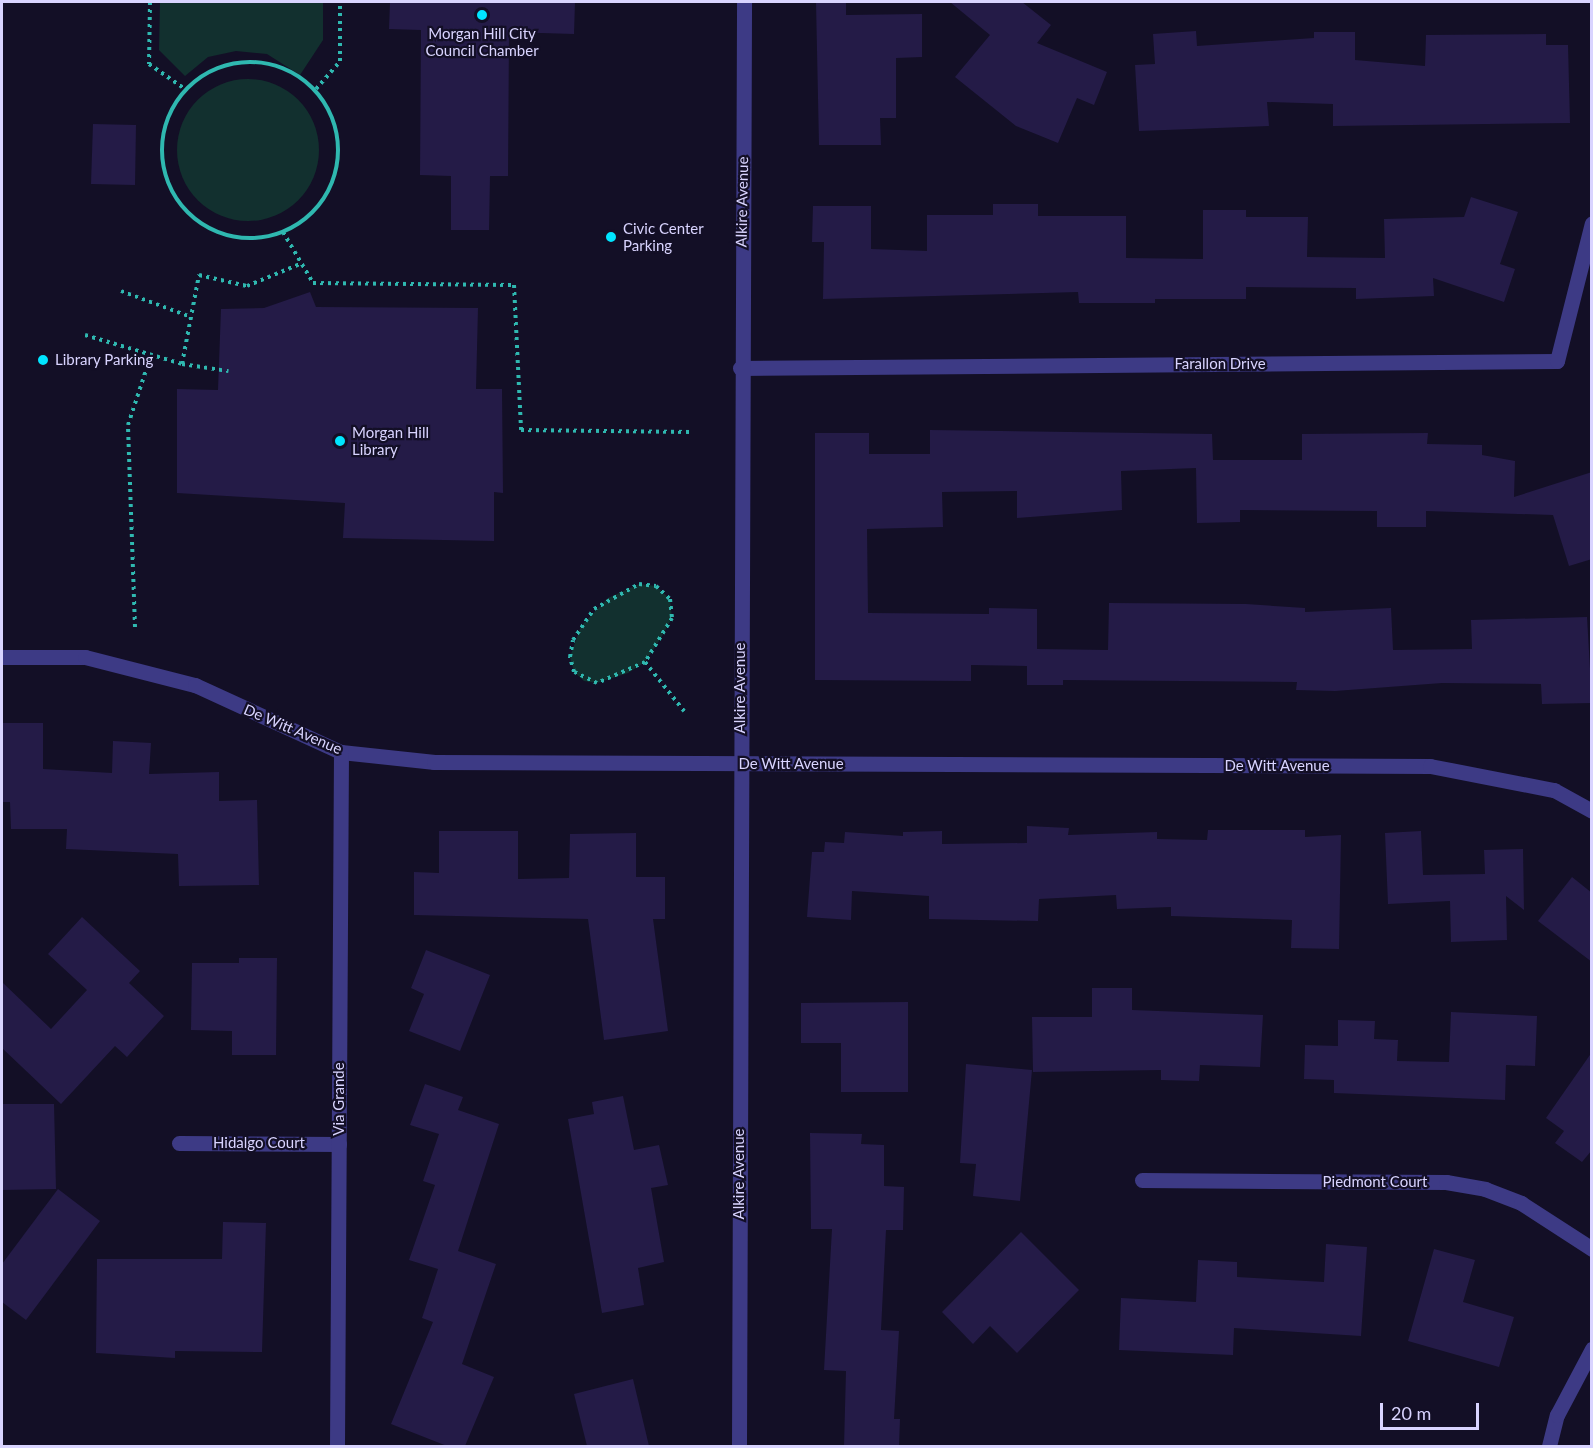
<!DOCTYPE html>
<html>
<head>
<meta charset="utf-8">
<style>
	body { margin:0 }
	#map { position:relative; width:1593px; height:1448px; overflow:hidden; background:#130f26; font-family:Lato,sans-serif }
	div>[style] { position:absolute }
	.green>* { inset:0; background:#12302f }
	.round { border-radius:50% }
	.building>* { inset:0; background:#241b47 }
	.path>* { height:4px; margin-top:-2px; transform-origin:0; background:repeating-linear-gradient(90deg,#2fb8b0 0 3px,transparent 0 7.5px) }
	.path>.ring { margin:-2px; padding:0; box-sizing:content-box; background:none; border:4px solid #2fb8b0; border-radius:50% }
	.street>* { height:15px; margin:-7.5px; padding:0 7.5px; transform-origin:7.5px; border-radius:7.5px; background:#3d3a85 }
	.dots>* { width:16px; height:16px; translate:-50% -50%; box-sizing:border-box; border:3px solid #130f26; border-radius:50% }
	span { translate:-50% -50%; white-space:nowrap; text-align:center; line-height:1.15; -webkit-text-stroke:4.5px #130f26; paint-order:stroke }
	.poi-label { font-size:15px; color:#d9d4ff }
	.left { translate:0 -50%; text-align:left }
	.street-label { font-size:15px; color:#d9d4ff }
	.frame { position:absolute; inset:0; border:3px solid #d9d4ff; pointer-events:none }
	.scale { position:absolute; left:1380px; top:1403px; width:99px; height:27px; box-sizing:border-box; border:3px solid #d9d4ff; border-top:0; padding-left:8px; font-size:18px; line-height:21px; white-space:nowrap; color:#d9d4ff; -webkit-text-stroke:4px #130f26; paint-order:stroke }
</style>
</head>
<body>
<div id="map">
	<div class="green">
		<i style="clip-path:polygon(160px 2px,323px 2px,323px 40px,300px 75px,267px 54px,236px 51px,208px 57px,185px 76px,159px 50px)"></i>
		<i class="round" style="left:177px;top:79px;width:142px;height:142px"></i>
		<i style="clip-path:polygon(639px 584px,656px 586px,670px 599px,672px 618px,661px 638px,645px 662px,628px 673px,597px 683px,584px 681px,574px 672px,570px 657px,581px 626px,608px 598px)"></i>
	</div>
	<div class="building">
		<i style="clip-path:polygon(390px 2px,575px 2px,574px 34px,509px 32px,508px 176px,490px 176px,489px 230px,451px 230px,451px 176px,420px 175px,421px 30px,389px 29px)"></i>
		<i style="clip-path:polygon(816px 2px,846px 2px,846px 15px,922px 14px,922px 57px,896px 58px,896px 118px,880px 118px,881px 145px,819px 145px)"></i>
		<i style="clip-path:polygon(950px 2px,1022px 2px,1051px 25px,1037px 43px,1107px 72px,1094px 105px,1077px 98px,1058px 143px,1016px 126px,955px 77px,990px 35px)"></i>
		<i style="clip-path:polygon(1196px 31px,1197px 46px,1314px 38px,1314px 32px,1355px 32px,1355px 60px,1425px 66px,1426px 35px,1546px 34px,1546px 45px,1568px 45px,1570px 123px,1333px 126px,1333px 104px,1267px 102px,1269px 126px,1139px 131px,1135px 65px,1155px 64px,1153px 34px)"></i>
		<i style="clip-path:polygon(93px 124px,136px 125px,135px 185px,91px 184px)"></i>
		<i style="clip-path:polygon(1471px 197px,1518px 212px,1500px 264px,1515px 269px,1504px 302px,1433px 278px,1434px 296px,1356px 299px,1356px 288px,1246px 287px,1246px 299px,1155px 299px,1155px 303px,1079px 303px,1078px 292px,823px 299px,824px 242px,812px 242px,813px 206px,871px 206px,871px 249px,927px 251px,927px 215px,993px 215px,993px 204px,1038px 204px,1038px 216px,1126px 216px,1126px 258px,1203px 259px,1203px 210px,1246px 210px,1246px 217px,1308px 217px,1307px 257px,1385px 258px,1384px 219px,1464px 217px)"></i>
		<i style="clip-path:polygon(310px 292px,316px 307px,478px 308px,476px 389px,502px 389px,503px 493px,494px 492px,494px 541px,343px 538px,345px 503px,177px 493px,177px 389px,218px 390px,221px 309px,264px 308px)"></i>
		<i style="clip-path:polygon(930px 430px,1212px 434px,1213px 460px,1302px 460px,1302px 434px,1428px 433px,1427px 444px,1482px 445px,1482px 455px,1515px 461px,1514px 497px,1592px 472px,1592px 559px,1569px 566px,1553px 515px,1426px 511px,1426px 527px,1377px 527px,1377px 511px,1240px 510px,1240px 522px,1197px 523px,1196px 468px,1121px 471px,1122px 510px,1017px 518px,1017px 491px,942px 492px,943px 527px,867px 529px,868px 613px,989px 614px,989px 608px,1037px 609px,1037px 649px,1108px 650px,1109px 603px,1246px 604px,1305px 608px,1305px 612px,1391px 608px,1393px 650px,1472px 649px,1471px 620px,1587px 617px,1592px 703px,1542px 704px,1541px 684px,1442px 683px,1335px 691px,1296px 690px,1297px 682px,1063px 680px,1063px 685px,1027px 685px,1027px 666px,971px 665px,971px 681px,815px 680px,815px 433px,869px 433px,869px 454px,930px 454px)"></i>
		<i style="clip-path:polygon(2px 723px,43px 723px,43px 769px,112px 773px,113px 741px,151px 743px,149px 774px,219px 772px,219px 801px,257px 800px,259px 885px,179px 886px,178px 854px,66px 849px,67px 829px,11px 829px,10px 802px,2px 802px)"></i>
		<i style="clip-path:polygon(1027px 826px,1069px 828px,1068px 835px,1157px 832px,1157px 839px,1207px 840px,1208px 830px,1305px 830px,1305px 837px,1341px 835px,1339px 949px,1291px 948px,1292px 920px,1171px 916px,1171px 907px,1117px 909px,1116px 895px,1039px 899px,1038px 921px,929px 919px,929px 896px,852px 891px,851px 920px,807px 917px,812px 852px,824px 852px,825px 842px,844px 843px,845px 832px,903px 836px,903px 832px,942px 831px,942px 844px,1027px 843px)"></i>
		<i style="clip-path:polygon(439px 831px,518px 831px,518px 879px,569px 878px,570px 834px,636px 833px,636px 877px,665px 877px,665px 919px,653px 919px,668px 1031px,604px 1040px,588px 919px,414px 915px,414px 872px,439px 873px)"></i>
		<i style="clip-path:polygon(1421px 831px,1423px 875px,1485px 874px,1484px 850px,1523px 849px,1524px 910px,1506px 896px,1507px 940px,1451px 942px,1450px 901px,1388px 904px,1385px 833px)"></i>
		<i style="clip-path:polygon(1572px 877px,1592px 893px,1592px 962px,1538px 921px)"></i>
		<i style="clip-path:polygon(82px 917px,140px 971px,129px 983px,164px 1016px,127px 1057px,115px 1046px,61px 1104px,2px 1048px,2px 982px,51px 1029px,87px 990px,48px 954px)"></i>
		<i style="clip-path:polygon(426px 950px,490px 975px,460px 1051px,409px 1031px,424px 994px,411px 988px)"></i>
		<i style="clip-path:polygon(239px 958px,277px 958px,276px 1055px,232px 1055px,232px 1031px,191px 1030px,192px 963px,239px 963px)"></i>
		<i style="clip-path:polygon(1092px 988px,1132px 988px,1132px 1010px,1263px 1015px,1260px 1067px,1200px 1065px,1199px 1081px,1161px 1080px,1161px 1070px,1033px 1072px,1032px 1017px,1092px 1017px)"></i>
		<i style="clip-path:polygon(908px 1002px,908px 1092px,841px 1092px,841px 1043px,801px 1043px,801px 1003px)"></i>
		<i style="clip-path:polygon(1451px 1012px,1537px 1016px,1535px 1066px,1506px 1065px,1505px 1100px,1334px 1093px,1334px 1080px,1304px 1079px,1305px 1045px,1338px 1046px,1338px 1020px,1375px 1021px,1374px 1039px,1398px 1040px,1397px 1061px,1449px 1062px)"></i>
		<i style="clip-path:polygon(1592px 1052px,1592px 1150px,1582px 1162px,1555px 1143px,1564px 1131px,1546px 1118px)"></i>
		<i style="clip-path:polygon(966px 1064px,1032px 1070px,1020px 1201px,973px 1196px,976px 1164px,960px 1163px)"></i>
		<i style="clip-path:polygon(425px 1084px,463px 1097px,458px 1110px,499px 1124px,458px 1251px,496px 1264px,462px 1364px,494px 1377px,465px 1446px,447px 1446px,391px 1424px,433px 1322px,422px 1318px,438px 1269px,409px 1260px,435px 1185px,423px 1181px,439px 1134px,410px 1125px)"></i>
		<i style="clip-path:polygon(623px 1096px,634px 1150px,659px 1145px,668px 1185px,651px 1188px,664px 1262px,638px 1268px,644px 1305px,602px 1313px,568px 1119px,594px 1114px,592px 1102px)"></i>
		<i style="clip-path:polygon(2px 1104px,54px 1104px,56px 1189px,2px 1190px)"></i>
		<i style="clip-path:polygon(810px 1133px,862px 1134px,861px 1144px,884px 1145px,884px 1186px,904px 1187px,903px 1230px,886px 1230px,881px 1330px,899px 1331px,894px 1419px,900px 1419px,899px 1446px,844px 1446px,846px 1371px,824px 1370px,832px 1229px,811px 1229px)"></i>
		<i style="clip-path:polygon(58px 1189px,100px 1221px,26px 1320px,2px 1302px,2px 1264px)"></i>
		<i style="clip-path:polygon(223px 1222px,266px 1223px,262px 1352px,175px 1351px,175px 1358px,96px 1353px,97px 1259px,222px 1259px)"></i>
		<i style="clip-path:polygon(1021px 1232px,1079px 1290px,1017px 1353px,990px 1326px,973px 1344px,942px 1312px)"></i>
		<i style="clip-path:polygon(1326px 1244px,1367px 1247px,1361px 1336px,1234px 1328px,1233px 1355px,1119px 1350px,1121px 1298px,1196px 1302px,1198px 1260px,1237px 1262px,1237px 1277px,1324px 1282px)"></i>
		<i style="clip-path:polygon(1434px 1249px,1475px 1260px,1463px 1302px,1514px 1317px,1499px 1367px,1408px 1341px)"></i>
		<i style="clip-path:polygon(633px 1379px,649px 1446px,587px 1446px,574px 1394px)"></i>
	</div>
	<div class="path">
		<i style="left:150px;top:2px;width:62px;rotate:90.9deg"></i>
		<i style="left:149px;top:64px;width:44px;rotate:34.8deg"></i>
		<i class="ring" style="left:162px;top:62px;width:172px;height:172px"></i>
		<i style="left:316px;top:89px;width:37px;rotate:-49deg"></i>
		<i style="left:340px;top:61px;width:59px;rotate:-90deg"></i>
		<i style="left:283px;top:232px;width:59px;rotate:59.5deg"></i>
		<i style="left:313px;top:283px;width:201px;rotate:0.6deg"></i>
		<i style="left:514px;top:285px;width:145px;rotate:87.2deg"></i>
		<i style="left:521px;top:430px;width:170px;rotate:0.7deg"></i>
		<i style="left:121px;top:291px;width:75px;rotate:20.4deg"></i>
		<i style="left:85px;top:335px;width:101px;rotate:16.6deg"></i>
		<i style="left:182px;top:364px;width:91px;rotate:-79.2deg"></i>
		<i style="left:199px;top:275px;width:49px;rotate:12.9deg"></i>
		<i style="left:247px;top:286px;width:57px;rotate:-22.5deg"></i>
		<i style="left:182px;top:364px;width:47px;rotate:8.7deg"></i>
		<i style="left:135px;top:627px;width:202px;rotate:-92deg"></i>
		<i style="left:128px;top:425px;width:74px;rotate:-71.8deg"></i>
		<i style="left:645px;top:662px;width:52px;rotate:156.4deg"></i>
		<i style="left:597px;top:683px;width:25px;rotate:-154deg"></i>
		<i style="left:574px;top:672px;width:16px;rotate:-105deg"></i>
		<i style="left:570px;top:657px;width:17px;rotate:-80deg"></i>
		<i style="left:573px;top:640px;width:37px;rotate:-56deg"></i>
		<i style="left:594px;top:609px;width:51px;rotate:-29.1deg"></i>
		<i style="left:639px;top:584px;width:17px;rotate:7deg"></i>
		<i style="left:656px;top:586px;width:19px;rotate:43deg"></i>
		<i style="left:670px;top:599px;width:19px;rotate:84deg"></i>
		<i style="left:672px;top:618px;width:52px;rotate:121.5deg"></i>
		<i style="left:645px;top:662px;width:63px;rotate:51.5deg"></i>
	</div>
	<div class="street">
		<i style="left:740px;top:368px;width:817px;rotate:-0.49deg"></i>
		<i style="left:1557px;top:361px;width:142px;rotate:-75.8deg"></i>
		<i style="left:2px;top:657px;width:83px"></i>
		<i style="left:85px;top:657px;width:114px;rotate:14.3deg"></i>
		<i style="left:195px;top:685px;width:161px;rotate:24.7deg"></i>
		<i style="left:341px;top:752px;width:94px;rotate:6.1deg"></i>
		<i style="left:434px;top:762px;width:996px;rotate:0.23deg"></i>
		<i style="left:1430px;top:766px;width:126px;rotate:11deg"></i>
		<i style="left:1554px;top:790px;width:43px;rotate:28.9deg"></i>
		<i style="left:179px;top:1143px;width:160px;rotate:0.4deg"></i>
		<i style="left:1142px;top:1180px;width:304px;rotate:0.4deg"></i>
		<i style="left:1446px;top:1182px;width:40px;rotate:10deg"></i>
		<i style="left:1485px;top:1189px;width:39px;rotate:21deg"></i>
		<i style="left:1521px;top:1203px;width:85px;rotate:32.9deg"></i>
		<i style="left:337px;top:1446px;width:694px;rotate:-89.67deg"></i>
		<i style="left:739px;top:1446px;width:1444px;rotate:-89.8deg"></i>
		<i style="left:1549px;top:1446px;width:32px;rotate:-76deg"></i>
		<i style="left:1557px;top:1415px;width:75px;rotate:-62.1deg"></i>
	</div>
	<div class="dots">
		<i style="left:482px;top:15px;background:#00e5ff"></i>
		<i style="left:611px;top:237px;background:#00e5ff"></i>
		<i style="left:43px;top:360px;background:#00e5ff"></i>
		<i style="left:340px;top:441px;background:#00e5ff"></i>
	</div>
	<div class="poi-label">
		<span style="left:482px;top:42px">Morgan Hill City<br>Council Chamber</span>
		<span class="left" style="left:623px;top:237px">Civic Center<br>Parking</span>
		<span class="left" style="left:55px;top:360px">Library Parking</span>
		<span class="left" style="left:352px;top:441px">Morgan Hill<br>Library</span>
	</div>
	<div class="street-label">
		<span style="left:742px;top:202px;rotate:-89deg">Alkire Avenue</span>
		<span style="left:1220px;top:364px">Farallon Drive</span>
		<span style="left:740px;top:688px;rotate:-90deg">Alkire Avenue</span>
		<span style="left:293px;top:729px;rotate:23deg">De Witt Avenue</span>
		<span style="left:791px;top:764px">De Witt Avenue</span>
		<span style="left:1277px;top:766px">De Witt Avenue</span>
		<span style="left:339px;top:1099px;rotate:-90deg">Via Grande</span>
		<span style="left:259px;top:1143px">Hidalgo Court</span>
		<span style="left:739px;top:1174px;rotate:-90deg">Alkire Avenue</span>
		<span style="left:1375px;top:1182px">Piedmont Court</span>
	</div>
	<div class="frame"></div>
	<div class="scale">20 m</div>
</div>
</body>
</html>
